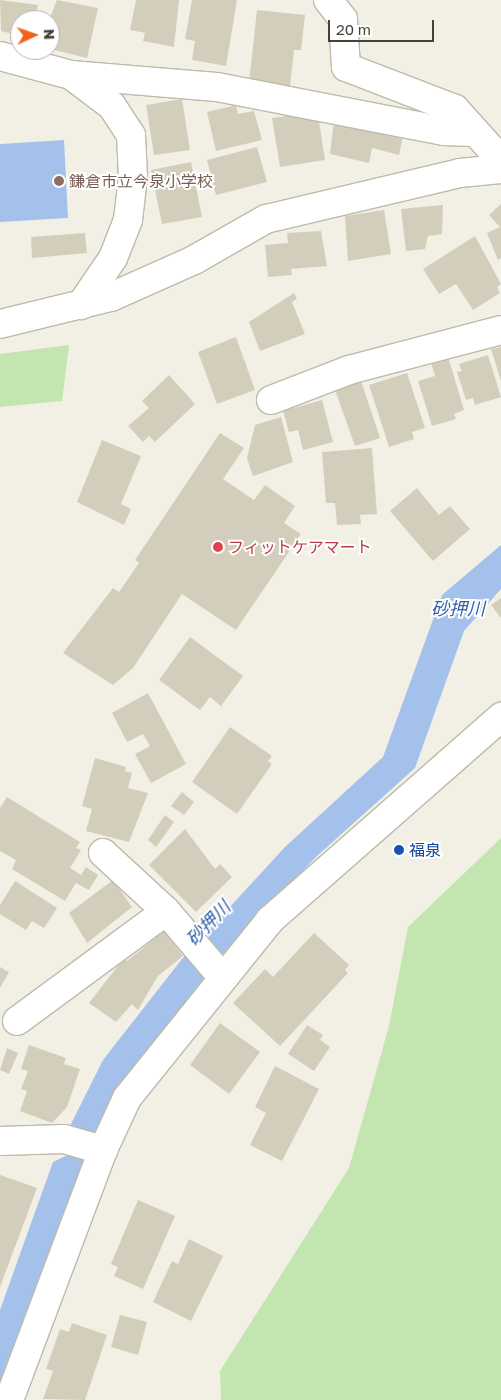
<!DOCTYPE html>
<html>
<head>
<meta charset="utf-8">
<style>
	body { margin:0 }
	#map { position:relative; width:501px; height:1400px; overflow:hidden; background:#f2f0e5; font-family:"Golos Text","Noto Sans JP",sans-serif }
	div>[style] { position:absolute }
	.green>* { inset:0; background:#c3e5b0 }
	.water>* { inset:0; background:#a4c1ec }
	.building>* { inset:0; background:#d3cebb }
	.roads { filter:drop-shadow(1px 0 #bdbaa8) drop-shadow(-1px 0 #bdbaa8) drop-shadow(0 1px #bdbaa8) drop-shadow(0 -1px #bdbaa8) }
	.minor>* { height:28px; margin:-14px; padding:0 14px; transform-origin:14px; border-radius:14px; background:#fff }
	.dots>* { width:14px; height:14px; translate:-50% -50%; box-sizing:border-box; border:2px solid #fff; border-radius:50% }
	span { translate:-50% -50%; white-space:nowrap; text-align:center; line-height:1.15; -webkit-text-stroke:4px #fff; paint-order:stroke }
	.education-label { font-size:16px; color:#785e54 }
	.left { translate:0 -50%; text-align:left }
	.health-label { font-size:16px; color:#be3a42 }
	.transit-label { font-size:16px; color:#164399 }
	.water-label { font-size:18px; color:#3462ab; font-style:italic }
	.north { position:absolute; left:10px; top:10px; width:50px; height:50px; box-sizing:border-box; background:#fff; border:1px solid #b4b3ae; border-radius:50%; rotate:87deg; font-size:14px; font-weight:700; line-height:20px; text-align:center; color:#444135 }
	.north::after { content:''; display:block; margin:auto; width:18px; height:22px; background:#f0641e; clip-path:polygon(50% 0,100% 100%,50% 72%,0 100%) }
	.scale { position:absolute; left:328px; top:20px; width:106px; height:22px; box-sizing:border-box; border:2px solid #444135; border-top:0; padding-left:6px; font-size:15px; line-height:18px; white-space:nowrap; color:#444135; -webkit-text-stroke:4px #fff; paint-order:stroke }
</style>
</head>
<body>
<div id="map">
	<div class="green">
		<i style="clip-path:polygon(69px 345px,62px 401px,0 407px,0 354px)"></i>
		<i style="clip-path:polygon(501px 838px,501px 1400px,221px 1400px,220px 1371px,349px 1168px,389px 1026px,408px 927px)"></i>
	</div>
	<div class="water">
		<i style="clip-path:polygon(64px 140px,68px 218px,0 222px,0 144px)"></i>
		<i style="clip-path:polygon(501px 545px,501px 589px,464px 631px,415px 768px,317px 856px,220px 957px,129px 1075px,93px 1141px,0 1385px,0 1310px,53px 1162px,72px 1153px,68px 1130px,103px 1060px,182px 959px,285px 847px,383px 757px,442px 595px)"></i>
	</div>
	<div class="building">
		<i style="clip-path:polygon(0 0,38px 5px,34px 20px,20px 20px,20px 36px,1px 31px)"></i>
		<i style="clip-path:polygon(57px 0,98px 8px,87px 58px,50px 49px,49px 20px)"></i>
		<i style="clip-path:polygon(136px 0,179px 0,174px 47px,143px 41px,145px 33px,130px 30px)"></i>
		<i style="clip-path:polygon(192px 0,237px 0,226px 66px,192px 60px,195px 41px,185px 39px)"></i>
		<i style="clip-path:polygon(257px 10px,305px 15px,301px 50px,294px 50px,290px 87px,249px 82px)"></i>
		<i style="clip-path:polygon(182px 99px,190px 150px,154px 155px,146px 105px)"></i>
		<i style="clip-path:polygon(236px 105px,238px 114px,254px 111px,262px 140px,216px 151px,207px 112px)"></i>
		<i style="clip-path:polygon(302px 114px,303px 118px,318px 115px,325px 160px,280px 167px,272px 118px)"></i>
		<i style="clip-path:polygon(334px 120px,403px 136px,399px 155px,372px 148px,369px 163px,330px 154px)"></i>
		<i style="clip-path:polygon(257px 147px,267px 182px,216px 195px,207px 160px)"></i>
		<i style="clip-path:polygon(191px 162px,202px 217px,162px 224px,151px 170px)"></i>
		<i style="clip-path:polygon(501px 204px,501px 258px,498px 260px,487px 233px,500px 227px,489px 215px)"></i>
		<i style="clip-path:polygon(443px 205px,442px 234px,428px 236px,425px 249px,406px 251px,401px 209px)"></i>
		<i style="clip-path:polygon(384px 210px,391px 254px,348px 261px,345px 216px)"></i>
		<i style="clip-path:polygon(321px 231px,327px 266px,291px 269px,292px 275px,268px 277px,265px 245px,288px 243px,287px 233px)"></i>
		<i style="clip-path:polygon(85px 233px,87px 253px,32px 258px,31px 237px)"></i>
		<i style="clip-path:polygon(475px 236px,501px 284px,497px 287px,500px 293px,473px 310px,456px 284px,439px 294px,423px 269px)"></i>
		<i style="clip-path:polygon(294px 293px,297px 299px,292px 302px,305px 334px,260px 351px,249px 322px)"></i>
		<i style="clip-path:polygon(236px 337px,255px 390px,217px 404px,198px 352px)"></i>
		<i style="clip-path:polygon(501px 347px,501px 381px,491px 349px)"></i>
		<i style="clip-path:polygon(447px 353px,464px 410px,454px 414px,456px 419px,432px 426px,418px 381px,435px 376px,430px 359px)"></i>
		<i style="clip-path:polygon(488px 355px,501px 397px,475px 405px,473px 398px,466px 400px,457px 372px,462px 371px,459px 364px)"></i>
		<i style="clip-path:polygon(407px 373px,425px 428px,412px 432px,414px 439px,389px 447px,369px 385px)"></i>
		<i style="clip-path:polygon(169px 375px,195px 404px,155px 442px,149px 436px,143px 442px,128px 426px,149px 408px,142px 401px)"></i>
		<i style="clip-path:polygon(361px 381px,380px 438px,355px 446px,335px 390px)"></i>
		<i style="clip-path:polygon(322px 400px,333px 442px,303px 450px,298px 430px,289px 432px,283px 411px)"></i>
		<i style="clip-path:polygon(281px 417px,293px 462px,253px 476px,247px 458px,255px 425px)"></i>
		<i style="clip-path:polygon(220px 433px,244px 448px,223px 479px,254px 500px,265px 485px,295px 506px,284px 523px,301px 534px,236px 630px,182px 594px,133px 668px,113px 685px,63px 653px,113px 588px,119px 592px,139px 563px,135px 560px)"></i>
		<i style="clip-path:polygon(102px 440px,141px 456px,121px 504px,131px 509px,124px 525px,77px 502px)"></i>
		<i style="clip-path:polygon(372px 448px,377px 514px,360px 515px,361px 524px,337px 525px,335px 503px,326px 503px,322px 452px)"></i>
		<i style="clip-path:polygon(417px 488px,439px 515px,450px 506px,470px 529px,433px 561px,390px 511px)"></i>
		<i style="clip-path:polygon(501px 598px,501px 618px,491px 605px)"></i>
		<i style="clip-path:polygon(190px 637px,243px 676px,221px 706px,210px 697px,200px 710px,159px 680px)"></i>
		<i style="clip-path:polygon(148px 693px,186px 764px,151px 783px,135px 754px,150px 746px,143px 734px,127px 742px,112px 713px)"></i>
		<i style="clip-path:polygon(230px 727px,272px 756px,268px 761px,272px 764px,237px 814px,192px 782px)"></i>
		<i style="clip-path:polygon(95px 758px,126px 767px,125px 771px,132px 773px,128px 788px,148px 793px,129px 842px,86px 831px,92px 809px,82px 806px)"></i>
		<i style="clip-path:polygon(182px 792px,194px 802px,184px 815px,171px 806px)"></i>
		<i style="clip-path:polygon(7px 797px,80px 842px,76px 848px,81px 850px,70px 868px,81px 875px,86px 867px,98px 875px,89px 890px,76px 883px,65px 901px,12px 869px,16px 860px,0 851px,0 808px)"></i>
		<i style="clip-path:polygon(165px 815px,174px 822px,156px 847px,148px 840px)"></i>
		<i style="clip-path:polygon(185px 829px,215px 869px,220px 864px,232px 877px,196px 912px,149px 865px)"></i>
		<i style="clip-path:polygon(113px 880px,132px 907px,87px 943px,69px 913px)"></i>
		<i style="clip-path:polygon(15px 881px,57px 908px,44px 928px,32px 921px,26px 930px,0 914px,0 905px)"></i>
		<i style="clip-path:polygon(164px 931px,183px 956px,158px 976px,138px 1010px,132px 1004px,116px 1022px,89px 1003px,124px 958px,127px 961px)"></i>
		<i style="clip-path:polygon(314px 933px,349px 965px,345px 970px,348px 973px,280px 1046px,233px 1003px,265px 969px,273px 977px)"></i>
		<i style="clip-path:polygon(0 967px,9px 972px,0 988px)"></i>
		<i style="clip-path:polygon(220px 1023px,260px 1052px,229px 1094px,190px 1065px)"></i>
		<i style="clip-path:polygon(307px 1025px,323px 1035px,320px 1040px,330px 1047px,314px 1071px,288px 1054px)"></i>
		<i style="clip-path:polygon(29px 1045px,66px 1058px,64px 1064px,80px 1069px,67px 1107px,52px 1123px,20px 1111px,27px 1091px,21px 1089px,28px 1071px,21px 1069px)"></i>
		<i style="clip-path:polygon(7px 1048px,18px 1053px,9px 1074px,0 1070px)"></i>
		<i style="clip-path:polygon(275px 1066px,319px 1089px,282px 1161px,250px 1145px,266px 1113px,255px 1107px)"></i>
		<i style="clip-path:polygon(0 1175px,37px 1188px,0 1287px)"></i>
		<i style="clip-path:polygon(138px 1200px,175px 1216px,143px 1289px,114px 1276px,118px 1267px,111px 1264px)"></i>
		<i style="clip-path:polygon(189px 1239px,223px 1256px,191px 1321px,153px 1302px,172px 1261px,178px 1264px)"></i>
		<i style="clip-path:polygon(120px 1315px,147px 1322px,138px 1355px,111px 1347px)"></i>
		<i style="clip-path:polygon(72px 1323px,107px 1335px,85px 1400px,43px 1399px,53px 1371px,46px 1369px,60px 1329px,69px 1332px)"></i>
	</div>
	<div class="roads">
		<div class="minor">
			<i style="left:328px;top:0;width:24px;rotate:52deg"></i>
			<i style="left:343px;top:19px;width:48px;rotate:86.4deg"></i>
			<i style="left:346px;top:67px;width:117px;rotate:21.1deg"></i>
			<i style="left:455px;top:109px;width:69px;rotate:48deg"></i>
			<i style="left:0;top:56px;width:73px;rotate:15deg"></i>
			<i style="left:71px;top:75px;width:146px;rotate:4.7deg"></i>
			<i style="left:217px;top:87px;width:231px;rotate:11deg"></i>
			<i style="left:444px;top:131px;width:27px;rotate:2deg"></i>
			<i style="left:71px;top:75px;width:51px;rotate:37.1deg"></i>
			<i style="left:112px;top:106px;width:35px;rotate:57deg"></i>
			<i style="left:131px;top:135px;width:42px;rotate:87.3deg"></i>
			<i style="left:133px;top:177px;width:43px;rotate:96.6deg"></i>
			<i style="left:128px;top:220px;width:41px;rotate:111.5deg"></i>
			<i style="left:113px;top:258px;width:57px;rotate:124.2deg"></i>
			<i style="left:0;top:324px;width:114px;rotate:-13.7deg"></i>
			<i style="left:111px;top:297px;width:91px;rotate:-24deg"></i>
			<i style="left:194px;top:260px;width:83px;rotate:-29.7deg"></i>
			<i style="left:266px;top:219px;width:199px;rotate:-13.3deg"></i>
			<i style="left:460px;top:173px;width:41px;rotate:-5.6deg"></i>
			<i style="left:271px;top:400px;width:84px;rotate:-21deg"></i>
			<i style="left:349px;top:370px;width:157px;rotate:-14.7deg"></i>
			<i style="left:103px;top:853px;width:86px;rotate:42.6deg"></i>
			<i style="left:166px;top:911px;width:88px;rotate:49.6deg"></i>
			<i style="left:17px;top:1021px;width:185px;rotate:-36.4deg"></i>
			<i style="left:0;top:1141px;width:64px;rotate:-1.8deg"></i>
			<i style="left:64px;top:1139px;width:41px;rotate:15.8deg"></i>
			<i style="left:9px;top:1400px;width:267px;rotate:-69.4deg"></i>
			<i style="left:103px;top:1150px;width:57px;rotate:-65.2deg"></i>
			<i style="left:127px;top:1098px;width:228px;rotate:-51.2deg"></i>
			<i style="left:270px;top:920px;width:308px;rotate:-41.3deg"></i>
		</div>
	</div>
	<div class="dots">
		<i style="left:59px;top:181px;background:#8d6e63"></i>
		<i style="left:218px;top:547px;background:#e0444e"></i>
		<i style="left:399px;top:850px;background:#1a4fb4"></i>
	</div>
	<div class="education-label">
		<span class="left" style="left:69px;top:181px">鎌倉市立今泉小学校</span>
	</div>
	<div class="health-label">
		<span class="left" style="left:228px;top:547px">フィットケアマート</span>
	</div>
	<div class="transit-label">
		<span class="left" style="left:409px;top:850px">福泉</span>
	</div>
	<div class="water-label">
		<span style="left:458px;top:608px">砂押川</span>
		<span style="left:208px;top:923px;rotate:-46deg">砂押川</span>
	</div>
	<div class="north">N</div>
	<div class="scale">20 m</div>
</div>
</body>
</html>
